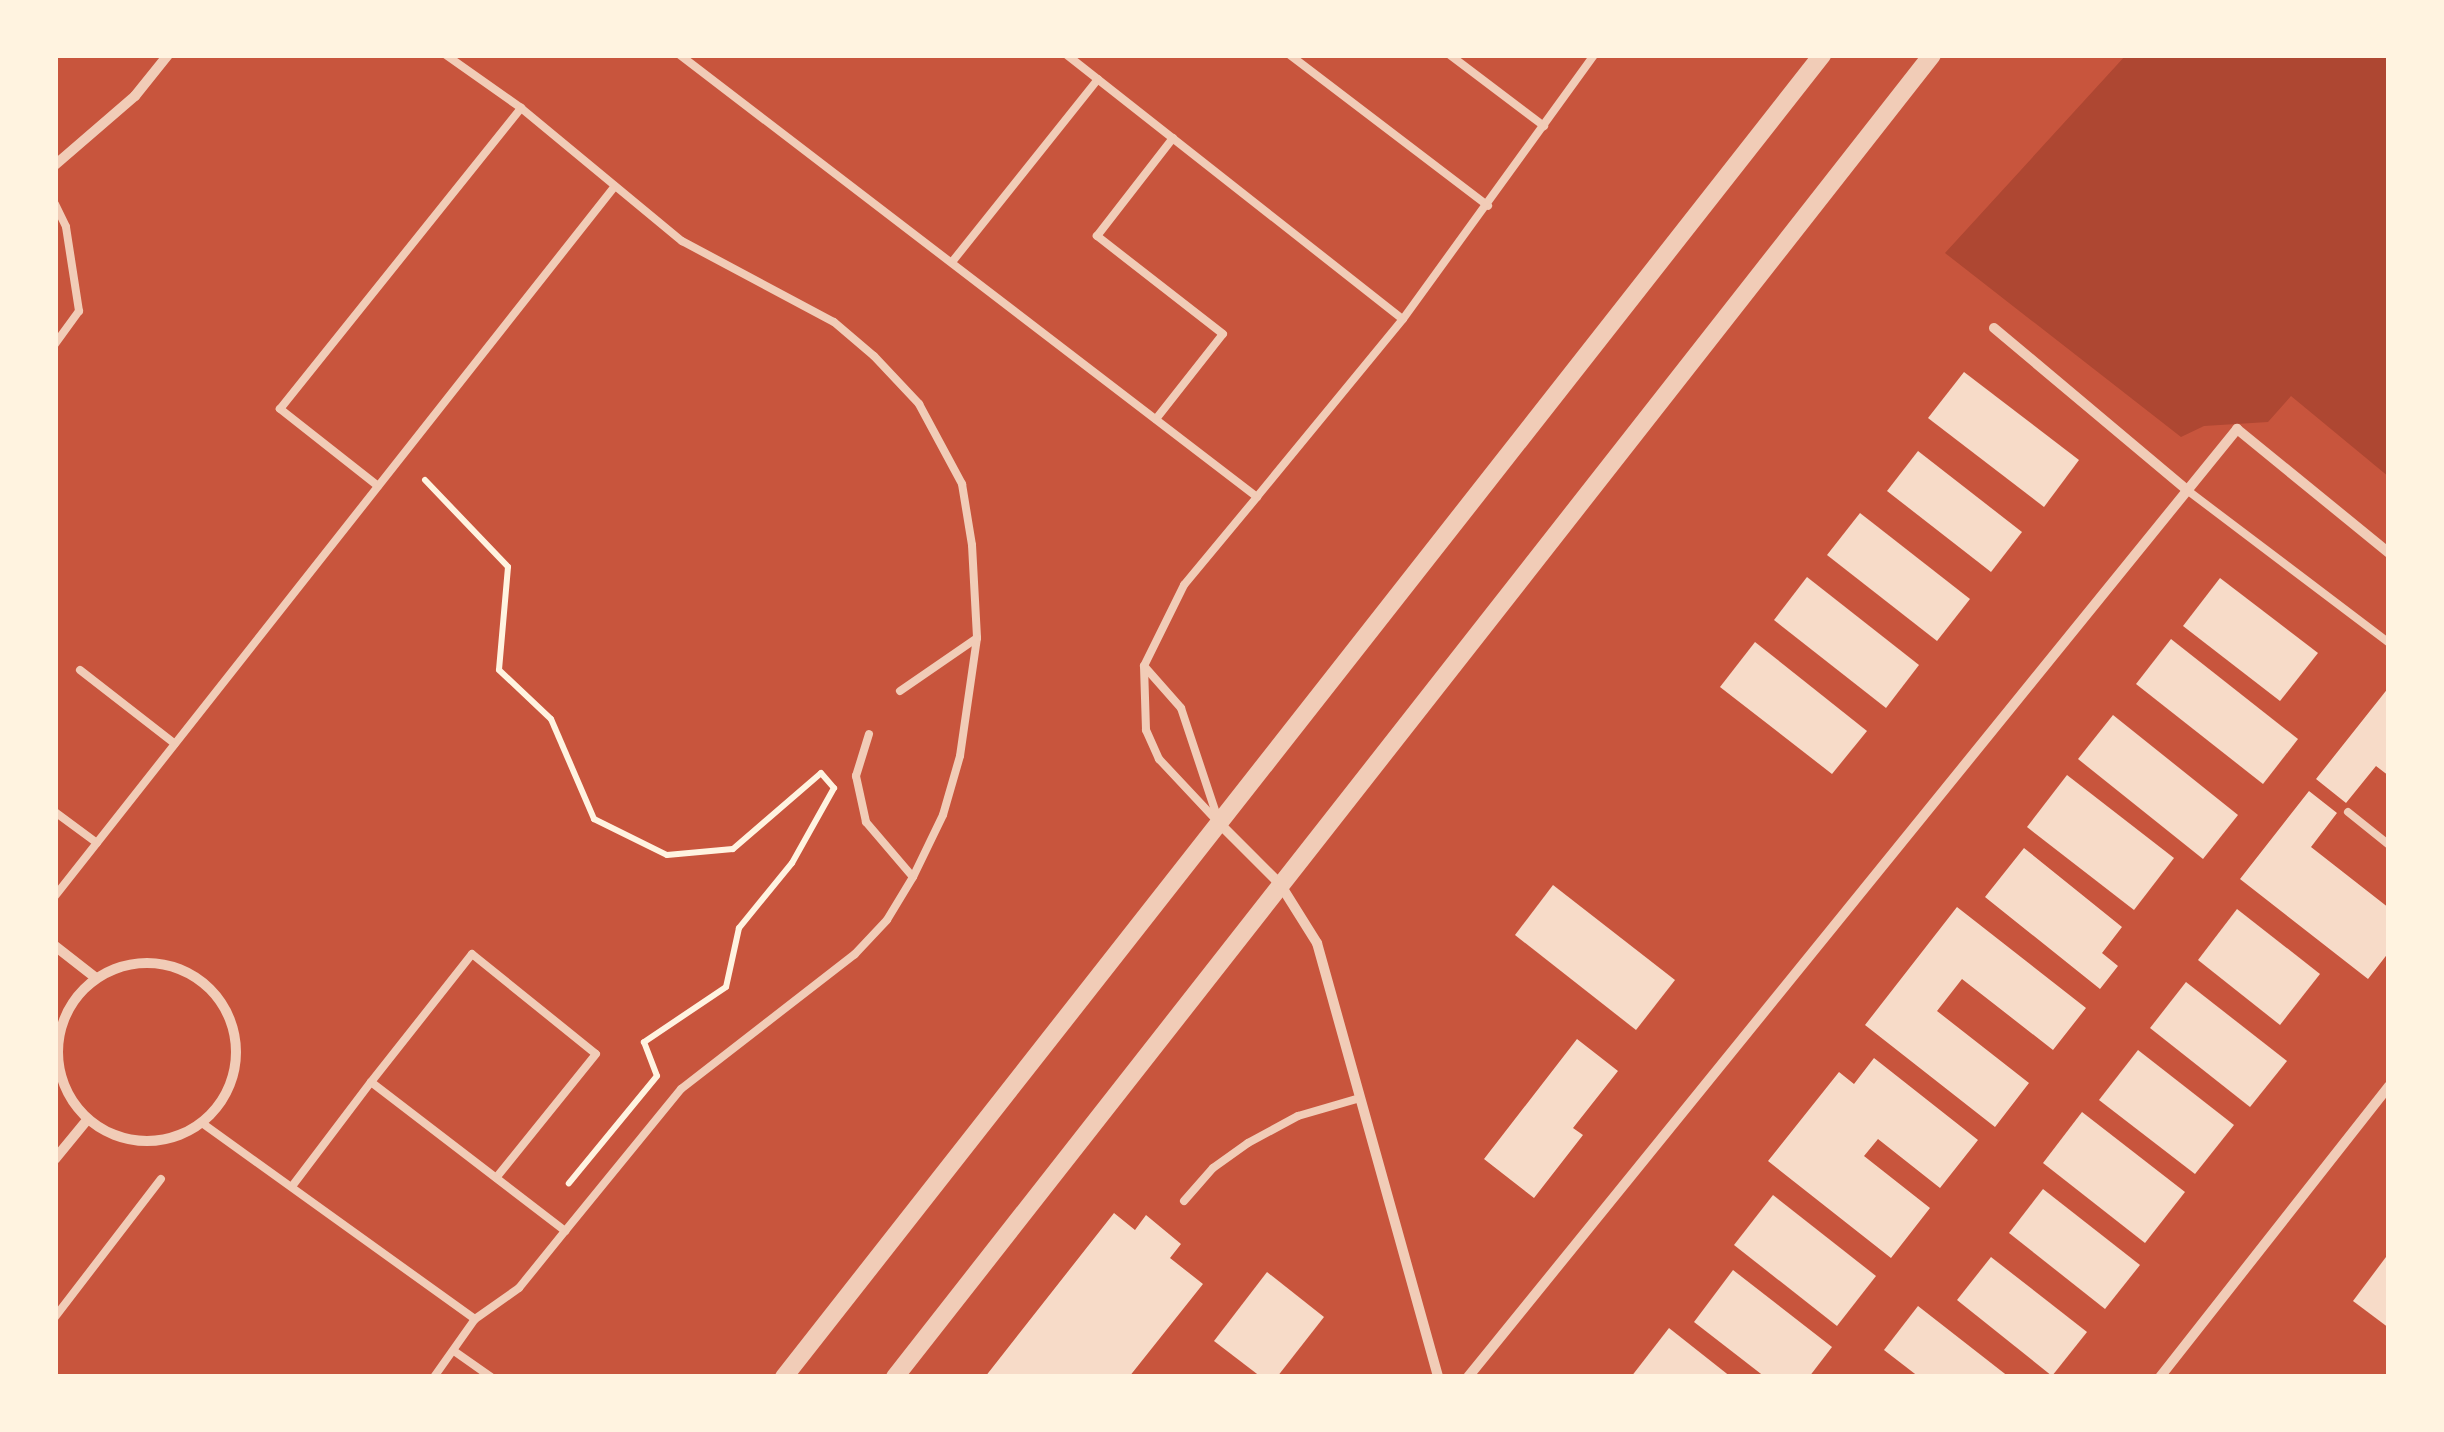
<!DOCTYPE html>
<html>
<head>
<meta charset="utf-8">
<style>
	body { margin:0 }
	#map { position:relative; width:2444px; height:1432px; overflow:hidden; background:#c8553d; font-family:Commissioner,sans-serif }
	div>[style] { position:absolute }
	.green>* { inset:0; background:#ae4732 }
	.building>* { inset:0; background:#f7dbc8 }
	.path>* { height:6px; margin:-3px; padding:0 3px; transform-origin:3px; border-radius:3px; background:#fff3e0 }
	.service>* { height:8px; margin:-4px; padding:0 4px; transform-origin:4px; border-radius:4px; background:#f1ccb7 }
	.minor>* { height:10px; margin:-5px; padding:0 5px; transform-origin:5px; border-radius:5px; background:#f1ccb7 }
	.minor>.ring { margin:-5px; padding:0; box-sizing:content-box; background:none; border:10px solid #f1ccb7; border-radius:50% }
	.tertiary>* { height:18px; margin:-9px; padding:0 9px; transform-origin:9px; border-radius:9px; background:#f1ccb7 }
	span { translate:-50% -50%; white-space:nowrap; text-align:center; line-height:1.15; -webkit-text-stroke:10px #fff3e0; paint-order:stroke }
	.frame { position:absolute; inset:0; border:58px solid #fff3e0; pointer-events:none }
</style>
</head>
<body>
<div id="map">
	<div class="green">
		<i style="clip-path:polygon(2126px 55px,2389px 55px,2389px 477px,2291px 396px,2268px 422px,2204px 426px,2181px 437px,1945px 253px)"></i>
	</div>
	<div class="building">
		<i style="clip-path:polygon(1964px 372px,2079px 460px,2044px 507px,1928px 418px)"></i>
		<i style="clip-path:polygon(1918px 451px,2022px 532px,1991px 572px,1887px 491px)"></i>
		<i style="clip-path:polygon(1860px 513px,1970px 599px,1937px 641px,1827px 555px)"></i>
		<i style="clip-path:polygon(1807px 577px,1919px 665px,1886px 708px,1774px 620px)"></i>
		<i style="clip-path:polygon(2220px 578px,2318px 653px,2280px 701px,2183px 626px)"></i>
		<i style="clip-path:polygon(2171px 639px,2298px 739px,2263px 784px,2136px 684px)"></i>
		<i style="clip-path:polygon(1755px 642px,1867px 731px,1832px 774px,1720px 687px)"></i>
		<i style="clip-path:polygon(2389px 687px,2389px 776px,2376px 766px,2346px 803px,2316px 779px)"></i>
		<i style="clip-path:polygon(2113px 715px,2238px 815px,2203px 859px,2078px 759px)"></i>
		<i style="clip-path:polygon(2067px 775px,2174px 858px,2134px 910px,2027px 827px)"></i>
		<i style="clip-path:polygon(2309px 791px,2337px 813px,2311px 847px,2389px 908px,2389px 952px,2368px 979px,2240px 879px)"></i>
		<i style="clip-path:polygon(2024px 848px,2122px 927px,2102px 953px,2118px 966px,2100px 989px,1985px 897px)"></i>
		<i style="clip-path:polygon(1553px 885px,1675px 980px,1636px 1030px,1515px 935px)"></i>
		<i style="clip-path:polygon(1957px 907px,2086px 1008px,2053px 1050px,1962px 979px,1937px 1011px,2029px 1083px,1995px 1127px,1865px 1025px)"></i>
		<i style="clip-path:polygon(2237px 909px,2320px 974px,2280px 1025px,2198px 960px)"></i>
		<i style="clip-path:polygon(2186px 982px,2287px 1061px,2250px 1107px,2150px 1028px)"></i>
		<i style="clip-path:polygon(1577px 1039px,1618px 1071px,1573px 1128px,1583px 1135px,1534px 1198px,1484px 1159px)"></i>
		<i style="clip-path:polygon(2138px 1050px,2234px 1125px,2195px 1174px,2099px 1100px)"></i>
		<i style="clip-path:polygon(1874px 1058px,1978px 1140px,1940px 1188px,1878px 1139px,1864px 1156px,1930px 1208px,1891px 1258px,1768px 1161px,1839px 1072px,1854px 1084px)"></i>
		<i style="clip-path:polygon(2082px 1112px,2185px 1192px,2145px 1243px,2043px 1163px)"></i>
		<i style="clip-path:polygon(2043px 1189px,2140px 1265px,2105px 1309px,2009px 1233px)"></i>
		<i style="clip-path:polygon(1773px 1195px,1876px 1276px,1837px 1326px,1734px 1245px)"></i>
		<i style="clip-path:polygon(1114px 1213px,1135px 1230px,1146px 1215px,1181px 1244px,1170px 1258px,1203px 1284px,1129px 1377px,985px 1377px)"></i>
		<i style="clip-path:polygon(2389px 1253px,2389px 1328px,2353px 1301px)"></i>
		<i style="clip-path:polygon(1991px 1257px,2087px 1332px,2052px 1376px,1957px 1300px)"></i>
		<i style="clip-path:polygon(1733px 1270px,1832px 1347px,1809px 1377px,1765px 1377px,1694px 1322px)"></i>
		<i style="clip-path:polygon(1267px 1272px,1324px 1317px,1277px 1377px,1261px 1377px,1214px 1341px)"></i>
		<i style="clip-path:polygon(1918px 1306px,2009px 1377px,1919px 1377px,1884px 1350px)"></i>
		<i style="clip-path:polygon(1669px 1328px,1731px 1377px,1631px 1377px)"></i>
	</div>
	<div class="path">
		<i style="left:425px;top:480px;width:120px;rotate:46.3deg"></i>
		<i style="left:508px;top:567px;width:103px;rotate:95deg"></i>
		<i style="left:499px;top:670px;width:71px;rotate:43.3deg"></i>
		<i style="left:551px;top:719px;width:109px;rotate:66.7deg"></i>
		<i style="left:594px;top:819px;width:81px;rotate:26.3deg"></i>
		<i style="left:667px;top:855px;width:66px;rotate:-5.2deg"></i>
		<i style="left:733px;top:849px;width:116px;rotate:-40.8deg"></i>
		<i style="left:821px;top:773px;width:20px;rotate:49deg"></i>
		<i style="left:834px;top:788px;width:86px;rotate:119.2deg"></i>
		<i style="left:792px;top:863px;width:84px;rotate:129.2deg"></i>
		<i style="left:739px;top:928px;width:60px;rotate:102.4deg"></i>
		<i style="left:726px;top:987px;width:99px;rotate:146.1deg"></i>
		<i style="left:644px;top:1042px;width:36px;rotate:69deg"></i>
		<i style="left:657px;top:1076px;width:139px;rotate:129.4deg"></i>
	</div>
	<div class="service">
		<i style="left:446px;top:55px;width:92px;rotate:35.2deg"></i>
		<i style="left:521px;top:108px;width:209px;rotate:39.6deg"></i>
		<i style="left:682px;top:241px;width:172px;rotate:28.1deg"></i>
		<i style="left:834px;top:322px;width:52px;rotate:40.4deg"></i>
		<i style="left:874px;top:356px;width:66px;rotate:46.8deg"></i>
		<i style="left:919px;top:404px;width:91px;rotate:61.7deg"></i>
		<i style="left:962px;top:484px;width:62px;rotate:80.7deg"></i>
		<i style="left:972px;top:545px;width:93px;rotate:86.9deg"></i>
		<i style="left:977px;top:638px;width:119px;rotate:98.2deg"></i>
		<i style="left:960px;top:756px;width:61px;rotate:106.1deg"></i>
		<i style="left:943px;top:815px;width:69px;rotate:115.8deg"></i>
		<i style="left:913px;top:877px;width:50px;rotate:121.2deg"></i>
		<i style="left:887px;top:920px;width:47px;rotate:133.3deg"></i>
		<i style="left:855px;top:954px;width:220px;rotate:142.2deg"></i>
		<i style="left:681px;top:1089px;width:183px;rotate:129.2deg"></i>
		<i style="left:680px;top:55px;width:727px;rotate:37.45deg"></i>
		<i style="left:1257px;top:497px;width:114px;rotate:129.7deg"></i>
		<i style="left:1184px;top:585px;width:90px;rotate:116.3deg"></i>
		<i style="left:1144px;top:666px;width:64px;rotate:88.2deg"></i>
		<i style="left:1146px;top:730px;width:32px;rotate:66deg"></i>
		<i style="left:1159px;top:759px;width:88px;rotate:46.8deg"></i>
		<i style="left:1067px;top:55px;width:427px;rotate:38.2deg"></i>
		<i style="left:1403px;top:319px;width:230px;rotate:129.4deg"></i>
		<i style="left:1290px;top:55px;width:249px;rotate:37.3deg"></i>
		<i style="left:1450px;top:55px;width:118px;rotate:37.1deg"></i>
		<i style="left:55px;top:204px;width:25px;rotate:64deg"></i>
		<i style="left:66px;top:227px;width:85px;rotate:81.2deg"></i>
		<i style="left:79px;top:311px;width:41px;rotate:126deg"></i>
		<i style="left:952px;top:262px;width:234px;rotate:-51.4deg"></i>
		<i style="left:1403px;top:319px;width:326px;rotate:-54.1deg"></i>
		<i style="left:1156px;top:419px;width:108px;rotate:-51.8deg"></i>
		<i style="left:1223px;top:334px;width:160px;rotate:-142.1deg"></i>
		<i style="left:1097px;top:236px;width:124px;rotate:-52.2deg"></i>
		<i style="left:378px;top:486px;width:125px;rotate:-141.8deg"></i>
		<i style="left:280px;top:409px;width:386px;rotate:-51.3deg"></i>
		<i style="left:2187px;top:490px;width:253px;rotate:37.1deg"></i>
		<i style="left:1144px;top:666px;width:56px;rotate:48.6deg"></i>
		<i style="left:1181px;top:708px;width:120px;rotate:71.6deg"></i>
		<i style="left:80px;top:670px;width:120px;rotate:37.9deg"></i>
		<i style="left:900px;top:691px;width:93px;rotate:-34.5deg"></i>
		<i style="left:869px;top:734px;width:44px;rotate:107.2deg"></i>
		<i style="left:856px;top:776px;width:47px;rotate:77.7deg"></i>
		<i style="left:866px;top:822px;width:72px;rotate:49.5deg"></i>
		<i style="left:55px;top:812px;width:52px;rotate:36.4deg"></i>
		<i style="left:2348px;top:812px;width:53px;rotate:38.8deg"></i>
		<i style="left:55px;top:896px;width:904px;rotate:-51.74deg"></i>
		<i style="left:371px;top:1082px;width:163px;rotate:-51.7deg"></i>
		<i style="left:472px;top:954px;width:159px;rotate:38.9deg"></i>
		<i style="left:596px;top:1054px;width:159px;rotate:128.9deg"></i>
		<i style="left:202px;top:1123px;width:336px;rotate:35.7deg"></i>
		<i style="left:293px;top:1185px;width:129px;rotate:-52.9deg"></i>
		<i style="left:371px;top:1082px;width:245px;rotate:37.5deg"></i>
		<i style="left:565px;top:1231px;width:73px;rotate:128.9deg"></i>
		<i style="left:519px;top:1288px;width:54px;rotate:144.8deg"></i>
		<i style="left:475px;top:1319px;width:71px;rotate:125.3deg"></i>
		<i style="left:1184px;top:1201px;width:44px;rotate:-48.7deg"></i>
		<i style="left:1213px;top:1168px;width:43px;rotate:-35.5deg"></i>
		<i style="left:1248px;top:1143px;width:57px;rotate:-28.4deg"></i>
		<i style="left:1298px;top:1116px;width:65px;rotate:-16.2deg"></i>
		<i style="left:55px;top:1317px;width:174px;rotate:-52.5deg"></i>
		<i style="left:454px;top:1351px;width:45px;rotate:35.1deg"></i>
	</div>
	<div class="minor">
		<i style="left:55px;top:165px;width:106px;rotate:-40.8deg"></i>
		<i style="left:135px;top:96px;width:53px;rotate:-51.2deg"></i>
		<i style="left:1994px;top:328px;width:252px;rotate:40deg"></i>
		<i style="left:1220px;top:824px;width:85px;rotate:45deg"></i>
		<i style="left:1280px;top:884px;width:70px;rotate:57.9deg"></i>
		<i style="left:1317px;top:943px;width:451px;rotate:74.4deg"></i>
		<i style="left:55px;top:946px;width:52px;rotate:38deg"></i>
		<i class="ring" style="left:58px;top:963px;width:168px;height:168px"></i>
		<i style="left:55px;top:1159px;width:50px;rotate:-50.6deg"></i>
		<i style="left:1468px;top:1377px;width:1221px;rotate:-50.95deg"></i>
		<i style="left:2237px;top:429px;width:196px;rotate:39.2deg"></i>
		<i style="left:2160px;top:1377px;width:370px;rotate:-51.8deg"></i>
	</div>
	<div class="tertiary">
		<i style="left:784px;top:1377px;width:1681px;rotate:-51.86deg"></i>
		<i style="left:895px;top:1377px;width:1680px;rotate:-51.89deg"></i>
	</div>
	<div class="frame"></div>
</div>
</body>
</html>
